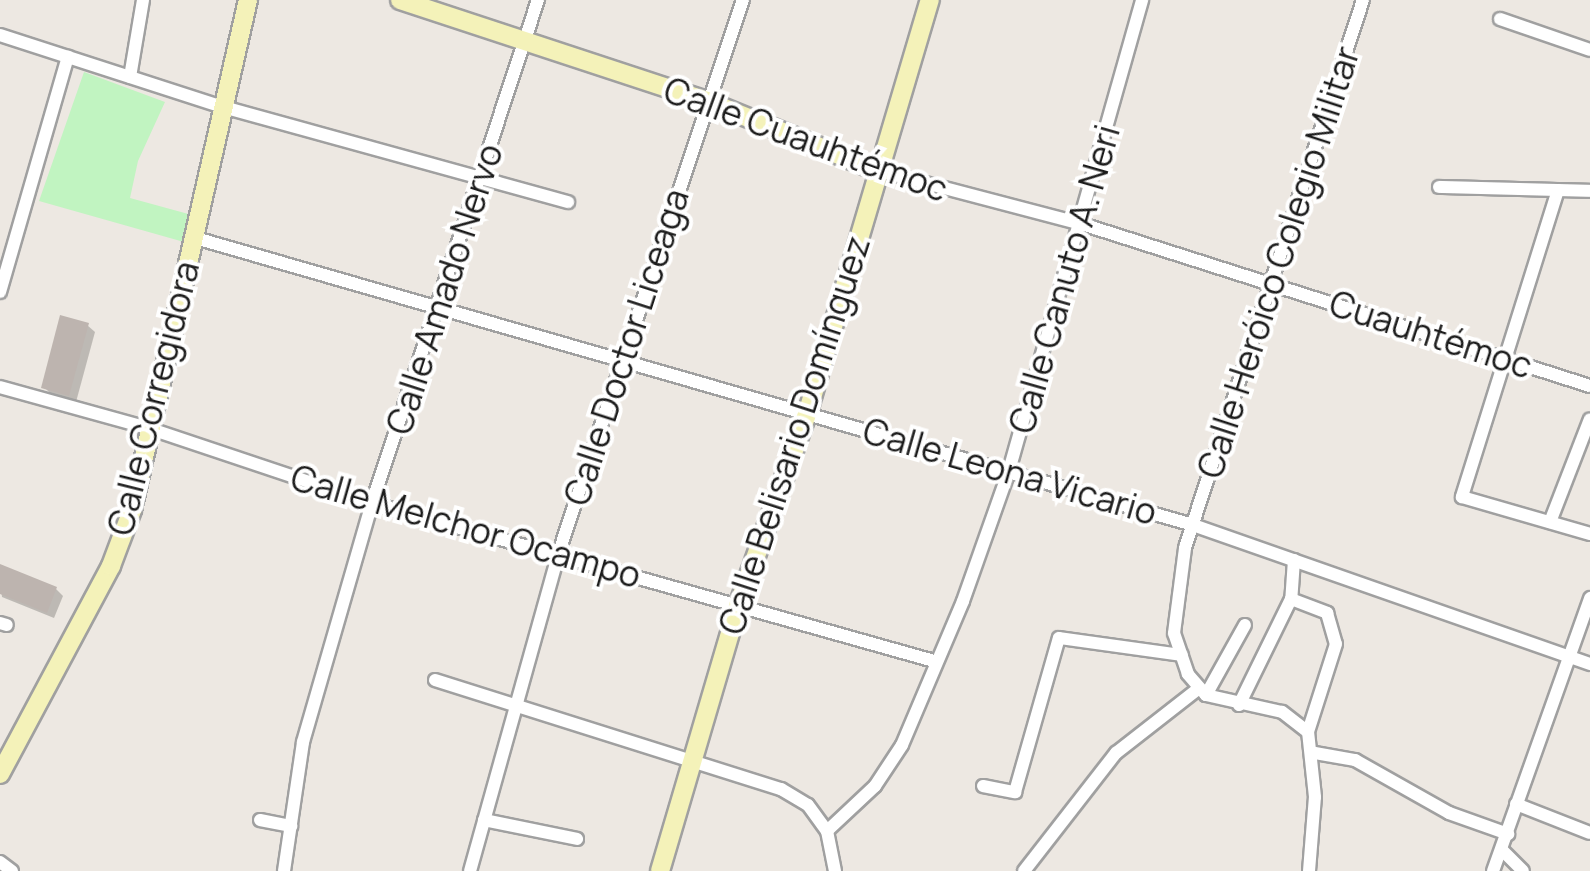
<!DOCTYPE html>
<html>
<head>
<meta charset="utf-8">
<style>
	body { margin:0 }
	#map { position:relative; width:1590px; height:871px; overflow:hidden; background:#ede8e2; font-family:Manrope,sans-serif }
	div>[style] { position:absolute }
	.park>* { inset:0; background:#c1f4c1 }
	.shadow>* { inset:0; background:#0003 }
	.building>* { inset:0; background:#bdb4af }
	.roads { filter:drop-shadow(2px 0 #a0a0a0) drop-shadow(-2px 0 #a0a0a0) drop-shadow(0 2px #a0a0a0) drop-shadow(0 -2px #a0a0a0) }
	.street>* { height:12px; margin:-6px; padding:0 6px; transform-origin:6px; border-radius:6px; background:#fff }
	.secondary>* { height:18px; margin:-9px; padding:0 9px; transform-origin:9px; border-radius:9px; background:#f4f2b9 }
	span { translate:-50% -50%; white-space:nowrap; text-align:center; line-height:1.15; -webkit-text-stroke:8px #fff; paint-order:stroke }
	.street-label { font-size:35px; color:#1c1c1c }
</style>
</head>
<body>
<div id="map">
	<div class="park">
		<i style="clip-path:polygon(84px 72px,165px 102px,138px 161px,130px 198px,192px 215px,184px 242px,39px 201px)"></i>
	</div>
	<div class="shadow">
		<i style="clip-path:polygon(87px 325px,95px 332px,76px 402px,51px 394px,44px 387px)"></i>
		<i style="clip-path:polygon(0 577px,56px 589px,63px 596px,54px 618px,2px 597px)"></i>
	</div>
	<div class="building">
		<i style="clip-path:polygon(60px 315px,89px 323px,69px 396px,41px 388px)"></i>
		<i style="clip-path:polygon(0 564px,57px 587px,47px 613px,0 594px)"></i>
	</div>
	<div class="roads">
		<div class="street">
			<i style="left:1500px;top:19px;width:95px;rotate:19deg"></i>
			<i style="left:0;top:35px;width:234px;rotate:17.9deg"></i>
			<i style="left:223px;top:107px;width:358px;rotate:15.4deg"></i>
			<i style="left:130px;top:77px;width:78px;rotate:-80.4deg"></i>
			<i style="left:876px;top:170px;width:213px;rotate:14.7deg"></i>
			<i style="left:1082px;top:224px;width:533px;rotate:17.69deg"></i>
			<i style="left:1439px;top:187px;width:151px;rotate:1.5deg"></i>
			<i style="left:1558px;top:190px;width:322px;rotate:107.4deg"></i>
			<i style="left:1462px;top:497px;width:133px;rotate:16.1deg"></i>
			<i style="left:192px;top:237px;width:1042px;rotate:16.05deg"></i>
			<i style="left:1193px;top:525px;width:421px;rotate:19.3deg"></i>
			<i style="left:0;top:292px;width:245px;rotate:-73.9deg"></i>
			<i style="left:0;top:387px;width:157px;rotate:15.5deg"></i>
			<i style="left:151px;top:429px;width:233px;rotate:18.5deg"></i>
			<i style="left:372px;top:503px;width:584px;rotate:15.7deg"></i>
			<i style="left:1550px;top:522px;width:110px;rotate:-68.8deg"></i>
			<i style="left:1294px;top:560px;width:39px;rotate:94deg"></i>
			<i style="left:1291px;top:599px;width:39px;rotate:21deg"></i>
			<i style="left:1327px;top:613px;width:32px;rotate:74deg"></i>
			<i style="left:1336px;top:644px;width:92px;rotate:107.7deg"></i>
			<i style="left:0;top:623px;width:7px;rotate:16deg"></i>
			<i style="left:435px;top:680px;width:363px;rotate:17.5deg"></i>
			<i style="left:781px;top:789px;width:31px;rotate:31deg"></i>
			<i style="left:808px;top:805px;width:32px;rotate:54deg"></i>
			<i style="left:827px;top:831px;width:41px;rotate:78.7deg"></i>
			<i style="left:1206px;top:695px;width:80px;rotate:-60.9deg"></i>
			<i style="left:1239px;top:705px;width:118px;rotate:-63.9deg"></i>
			<i style="left:1315px;top:753px;width:41px;rotate:9.9deg"></i>
			<i style="left:1355px;top:760px;width:108px;rotate:29.4deg"></i>
			<i style="left:1449px;top:813px;width:63px;rotate:19.6deg"></i>
			<i style="left:983px;top:786px;width:33px;rotate:11deg"></i>
			<i style="left:1015px;top:792px;width:160px;rotate:-74.1deg"></i>
			<i style="left:1059px;top:638px;width:124px;rotate:7.9deg"></i>
			<i style="left:1516px;top:804px;width:79px;rotate:21.4deg"></i>
			<i style="left:260px;top:820px;width:32px;rotate:11deg"></i>
			<i style="left:484px;top:820px;width:95px;rotate:11.5deg"></i>
			<i style="left:827px;top:831px;width:66px;rotate:-43.2deg"></i>
			<i style="left:875px;top:786px;width:49px;rotate:-56.6deg"></i>
			<i style="left:902px;top:745px;width:156px;rotate:-67deg"></i>
			<i style="left:963px;top:601px;width:135px;rotate:-70.5deg"></i>
			<i style="left:1008px;top:474px;width:493px;rotate:-74.2deg"></i>
			<i style="left:1503px;top:851px;width:28px;rotate:45deg"></i>
			<i style="left:0;top:862px;width:15px;rotate:37deg"></i>
			<i style="left:284px;top:871px;width:130px;rotate:-81.6deg"></i>
			<i style="left:303px;top:742px;width:249px;rotate:-73.9deg"></i>
			<i style="left:372px;top:503px;width:530px;rotate:-71.74deg"></i>
			<i style="left:470px;top:871px;width:328px;rotate:-74.4deg"></i>
			<i style="left:558px;top:555px;width:585px;rotate:-71.57deg"></i>
			<i style="left:1024px;top:871px;width:150px;rotate:-52.1deg"></i>
			<i style="left:1116px;top:753px;width:104px;rotate:-38deg"></i>
			<i style="left:1309px;top:871px;width:74px;rotate:-85.4deg"></i>
			<i style="left:1315px;top:797px;width:65px;rotate:-96.1deg"></i>
			<i style="left:1308px;top:732px;width:33px;rotate:-142deg"></i>
			<i style="left:1282px;top:712px;width:78px;rotate:-167.4deg"></i>
			<i style="left:1206px;top:695px;width:28px;rotate:-131deg"></i>
			<i style="left:1188px;top:674px;width:43px;rotate:-108.9deg"></i>
			<i style="left:1174px;top:633px;width:86px;rotate:-82.6deg"></i>
			<i style="left:1185px;top:548px;width:576px;rotate:-72.01deg"></i>
			<i style="left:1493px;top:871px;width:290px;rotate:-70.4deg"></i>
		</div>
		<div class="secondary">
			<i style="left:400px;top:0;width:323px;rotate:18.2deg"></i>
			<i style="left:707px;top:101px;width:183px;rotate:22.2deg"></i>
			<i style="left:0;top:774px;width:236px;rotate:-61.9deg"></i>
			<i style="left:111px;top:566px;width:60px;rotate:-69.4deg"></i>
			<i style="left:132px;top:510px;width:523px;rotate:-77.19deg"></i>
			<i style="left:660px;top:871px;width:279px;rotate:-73.6deg"></i>
			<i style="left:739px;top:603px;width:204px;rotate:-70.2deg"></i>
			<i style="left:808px;top:411px;width:429px;rotate:-73.5deg"></i>
		</div>
	</div>
	<div class="street-label">
		<span style="left:806px;top:139px;rotate:20deg">Calle Cuauhtémoc</span>
		<span style="left:1278px;top:262px;rotate:-72deg">Calle Heróico Colegio Militar</span>
		<span style="left:1064px;top:279px;rotate:-74deg">Calle Canuto A. Neri</span>
		<span style="left:444px;top:289px;rotate:-72deg">Calle Amado Nervo</span>
		<span style="left:1431px;top:334px;rotate:18deg">Cuauhtémoc</span>
		<span style="left:626px;top:347px;rotate:-72deg">Calle Doctor Liceaga</span>
		<span style="left:153px;top:398px;rotate:-76deg">Calle Corregidora</span>
		<span style="left:794px;top:435px;rotate:-72deg">Calle Belisario Domínguez</span>
		<span style="left:1010px;top:471px;rotate:16deg">Calle Leona Vicario</span>
		<span style="left:466px;top:526px;rotate:16deg">Calle Melchor Ocampo</span>
	</div>
</div>
</body>
</html>
